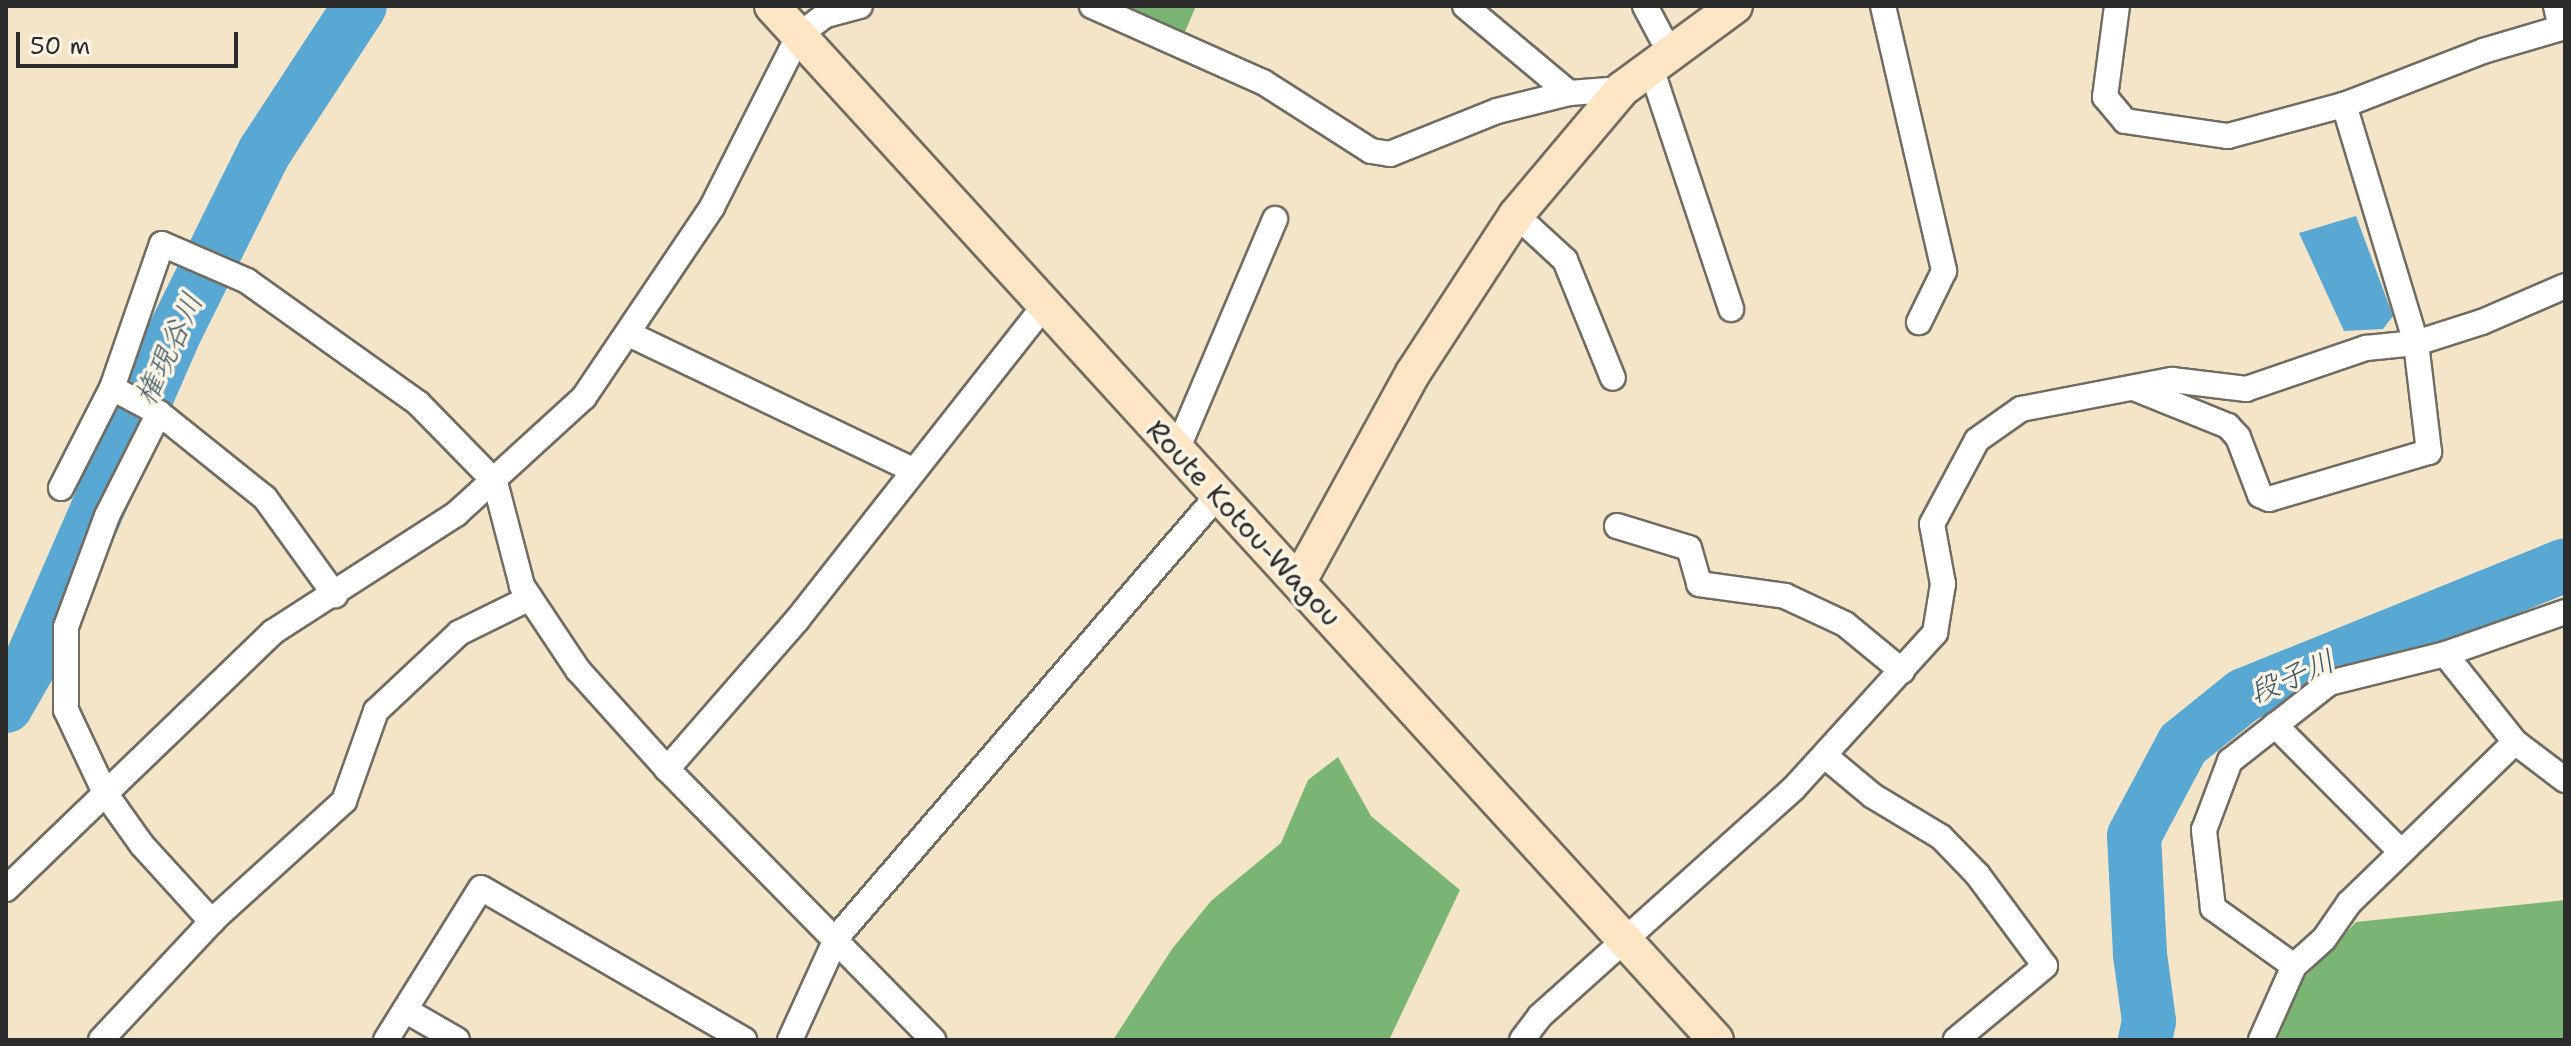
<!DOCTYPE html>
<html>
<head>
<meta charset="utf-8">
<style>
	body { margin:0 }
	#map { position:relative; width:2571px; height:1046px; overflow:hidden; background:#f4e5c9; font-family:"Shantell Sans","Klee One",sans-serif }
	div>[style] { position:absolute }
	.forest>* { inset:0; background:#7ab574 }
	.water>* { inset:0; background:#59a7d3 }
	.river>* { height:54px; margin:-27px; padding:0 27px; transform-origin:27px; border-radius:27px; background:#59a7d3 }
	.roads { filter:drop-shadow(2px 0 #716c62) drop-shadow(-2px 0 #716c62) drop-shadow(0 2px #716c62) drop-shadow(0 -2px #716c62) }
	.street>* { height:24px; margin:-12px; padding:0 12px; transform-origin:12px; border-radius:12px; background:#fff }
	.secondary>* { height:34px; margin:-17px; padding:0 17px; transform-origin:17px; border-radius:17px; background:#fde5c5 }
	span { translate:-50% -50%; white-space:nowrap; text-align:center; line-height:1.15; -webkit-text-stroke:7px #fcf5e5; paint-order:stroke }
	.street-label { font-size:28px; color:#2b2b2b }
	.water-label { font-size:30px; color:#3b5666; font-style:italic }
	.frame { position:absolute; inset:0; border:8px solid #2b2b2b; pointer-events:none }
	.scale { position:absolute; left:16px; top:32px; width:222px; height:36px; box-sizing:border-box; border:4px solid #2b2b2b; border-top:0; padding-left:10px; font-size:24px; line-height:28px; white-space:nowrap; color:#2b2b2b; -webkit-text-stroke:6px #fcf5e5; paint-order:stroke }
</style>
</head>
<body>
<div id="map">
	<div class="forest">
		<i style="clip-path:polygon(1108px 6px,1196px 6px,1184px 34px)"></i>
		<i style="clip-path:polygon(1338px 757px,1371px 816px,1460px 890px,1389px 1040px,1113px 1040px,1172px 949px,1211px 901px,1281px 843px,1308px 780px)"></i>
		<i style="clip-path:polygon(2565px 900px,2565px 1040px,2277px 1040px,2304px 978px,2356px 922px)"></i>
	</div>
	<div class="water">
		<i style="clip-path:polygon(2356px 216px,2393px 316px,2383px 329px,2344px 331px,2299px 233px)"></i>
	</div>
	<div class="river">
		<i style="left:6px;top:706px;width:46px;rotate:-60.1deg"></i>
		<i style="left:29px;top:666px;width:358px;rotate:-66.4deg"></i>
		<i style="left:172px;top:338px;width:209px;rotate:-63.6deg"></i>
		<i style="left:265px;top:151px;width:173px;rotate:-56.8deg"></i>
		<i style="left:2145px;top:1040px;width:19px;rotate:-78deg"></i>
		<i style="left:2149px;top:1021px;width:68px;rotate:-97.7deg"></i>
		<i style="left:2140px;top:954px;width:118px;rotate:-92.9deg"></i>
		<i style="left:2134px;top:836px;width:104px;rotate:-62deg"></i>
		<i style="left:2183px;top:744px;width:78px;rotate:-38.8deg"></i>
		<i style="left:2244px;top:695px;width:346px;rotate:-22deg"></i>
	</div>
	<div class="roads">
		<div class="street">
			<i style="left:1092px;top:6px;width:187px;rotate:24deg"></i>
			<i style="left:1263px;top:82px;width:128px;rotate:32.6deg"></i>
			<i style="left:1371px;top:151px;width:19px;rotate:9deg"></i>
			<i style="left:1390px;top:154px;width:115px;rotate:-21.9deg"></i>
			<i style="left:1497px;top:111px;width:74px;rotate:-14deg"></i>
			<i style="left:1569px;top:93px;width:53px;rotate:-4.3deg"></i>
			<i style="left:1465px;top:6px;width:136px;rotate:39.9deg"></i>
			<i style="left:1645px;top:6px;width:53px;rotate:62deg"></i>
			<i style="left:1883px;top:6px;width:272px;rotate:77deg"></i>
			<i style="left:1944px;top:271px;width:57px;rotate:116.1deg"></i>
			<i style="left:2117px;top:6px;width:92px;rotate:97.5deg"></i>
			<i style="left:2105px;top:97px;width:31px;rotate:50deg"></i>
			<i style="left:2125px;top:121px;width:104px;rotate:8.3deg"></i>
			<i style="left:2228px;top:136px;width:120px;rotate:-15deg"></i>
			<i style="left:2344px;top:105px;width:149px;rotate:-21.2deg"></i>
			<i style="left:2483px;top:51px;width:81px;rotate:-16.4deg"></i>
			<i style="left:2561px;top:28px;width:23px;rotate:-103deg"></i>
			<i style="left:826px;top:15px;width:35px;rotate:-15deg"></i>
			<i style="left:1651px;top:68px;width:254px;rotate:71.6deg"></i>
			<i style="left:1516px;top:215px;width:67px;rotate:42.6deg"></i>
			<i style="left:1565px;top:260px;width:127px;rotate:67.9deg"></i>
			<i style="left:629px;top:334px;width:315px;rotate:25.6deg"></i>
			<i style="left:112px;top:388px;width:53px;rotate:28deg"></i>
			<i style="left:159px;top:413px;width:136px;rotate:38.7deg"></i>
			<i style="left:265px;top:498px;width:120px;rotate:54.2deg"></i>
			<i style="left:2134px;top:388px;width:101px;rotate:22deg"></i>
			<i style="left:2228px;top:426px;width:15px;rotate:48deg"></i>
			<i style="left:2238px;top:437px;width:62px;rotate:69.2deg"></i>
			<i style="left:2260px;top:495px;width:10px;rotate:24deg"></i>
			<i style="left:2269px;top:499px;width:167px;rotate:-16.4deg"></i>
			<i style="left:2429px;top:452px;width:110px;rotate:-96.8deg"></i>
			<i style="left:2416px;top:343px;width:249px;rotate:-106.8deg"></i>
			<i style="left:159px;top:413px;width:115px;rotate:116.8deg"></i>
			<i style="left:107px;top:516px;width:118px;rotate:110.3deg"></i>
			<i style="left:66px;top:627px;width:83px;rotate:90deg"></i>
			<i style="left:66px;top:710px;width:92px;rotate:64.8deg"></i>
			<i style="left:105px;top:793px;width:64px;rotate:54.6deg"></i>
			<i style="left:142px;top:845px;width:104px;rotate:47.7deg"></i>
			<i style="left:1177px;top:450px;width:251px;rotate:-67deg"></i>
			<i style="left:61px;top:488px;width:112px;rotate:-63deg"></i>
			<i style="left:112px;top:388px;width:152px;rotate:-70.9deg"></i>
			<i style="left:162px;top:244px;width:93px;rotate:23.5deg"></i>
			<i style="left:247px;top:281px;width:210px;rotate:35.5deg"></i>
			<i style="left:418px;top:403px;width:110px;rotate:45.7deg"></i>
			<i style="left:495px;top:482px;width:107px;rotate:75.4deg"></i>
			<i style="left:522px;top:586px;width:101px;rotate:56.3deg"></i>
			<i style="left:578px;top:670px;width:133px;rotate:48deg"></i>
			<i style="left:667px;top:769px;width:380px;rotate:45.5deg"></i>
			<i style="left:1617px;top:526px;width:75px;rotate:17deg"></i>
			<i style="left:1689px;top:548px;width:37px;rotate:74deg"></i>
			<i style="left:1699px;top:584px;width:87px;rotate:7.9deg"></i>
			<i style="left:1785px;top:596px;width:66px;rotate:25deg"></i>
			<i style="left:1845px;top:624px;width:74px;rotate:39.5deg"></i>
			<i style="left:2565px;top:612px;width:127px;rotate:160.7deg"></i>
			<i style="left:2445px;top:654px;width:112px;rotate:51.5deg"></i>
			<i style="left:2515px;top:742px;width:63px;rotate:37.2deg"></i>
			<i style="left:2275px;top:725px;width:179px;rotate:45.2deg"></i>
			<i style="left:1825px;top:756px;width:62px;rotate:39.8deg"></i>
			<i style="left:1873px;top:796px;width:79px;rotate:31.1deg"></i>
			<i style="left:1941px;top:837px;width:52px;rotate:45.8deg"></i>
			<i style="left:1977px;top:874px;width:114px;rotate:53.5deg"></i>
			<i style="left:2045px;top:966px;width:116px;rotate:140.3deg"></i>
			<i style="left:667px;top:769px;width:198px;rotate:-48.9deg"></i>
			<i style="left:797px;top:620px;width:402px;rotate:-51.8deg"></i>
			<i style="left:6px;top:889px;width:371px;rotate:-43.9deg"></i>
			<i style="left:273px;top:632px;width:218px;rotate:-32.8deg"></i>
			<i style="left:456px;top:514px;width:173px;rotate:-42.4deg"></i>
			<i style="left:584px;top:397px;width:229px;rotate:-56deg"></i>
			<i style="left:712px;top:207px;width:193px;rotate:-63.2deg"></i>
			<i style="left:799px;top:35px;width:34px;rotate:-37deg"></i>
			<i style="left:826px;top:15px;width:9px;rotate:-84deg"></i>
			<i style="left:2294px;top:966px;width:100px;rotate:-144.4deg"></i>
			<i style="left:2213px;top:908px;width:79px;rotate:-96.6deg"></i>
			<i style="left:2204px;top:830px;width:74px;rotate:-69.4deg"></i>
			<i style="left:2230px;top:761px;width:126px;rotate:-38.2deg"></i>
			<i style="left:2329px;top:683px;width:120px;rotate:-14deg"></i>
			<i style="left:405px;top:1010px;width:60px;rotate:30deg"></i>
			<i style="left:101px;top:1040px;width:167px;rotate:-46.9deg"></i>
			<i style="left:215px;top:918px;width:174px;rotate:-42.2deg"></i>
			<i style="left:344px;top:801px;width:96px;rotate:-70.4deg"></i>
			<i style="left:376px;top:711px;width:114px;rotate:-43.2deg"></i>
			<i style="left:459px;top:633px;width:79px;rotate:-26.2deg"></i>
			<i style="left:386px;top:1040px;width:179px;rotate:-58deg"></i>
			<i style="left:481px;top:888px;width:304px;rotate:30deg"></i>
			<i style="left:790px;top:1040px;width:113px;rotate:-65.5deg"></i>
			<i style="left:837px;top:937px;width:585px;rotate:-49.23deg"></i>
			<i style="left:1522px;top:1040px;width:30px;rotate:-53deg"></i>
			<i style="left:1540px;top:1016px;width:341px;rotate:-41.9deg"></i>
			<i style="left:1794px;top:788px;width:210px;rotate:-47.7deg"></i>
			<i style="left:1935px;top:633px;width:50px;rotate:-80.7deg"></i>
			<i style="left:1943px;top:584px;width:61px;rotate:-100.4deg"></i>
			<i style="left:1932px;top:524px;width:95px;rotate:-61.8deg"></i>
			<i style="left:1977px;top:440px;width:54px;rotate:-35.2deg"></i>
			<i style="left:2021px;top:409px;width:154px;rotate:-10.9deg"></i>
			<i style="left:2172px;top:380px;width:75px;rotate:6.9deg"></i>
			<i style="left:2246px;top:389px;width:127px;rotate:-18.9deg"></i>
			<i style="left:2366px;top:348px;width:50px;rotate:-5.7deg"></i>
			<i style="left:2416px;top:343px;width:69px;rotate:-17.7deg"></i>
			<i style="left:2482px;top:322px;width:90px;rotate:-23.4deg"></i>
			<i style="left:2261px;top:1040px;width:81px;rotate:-66deg"></i>
			<i style="left:2294px;top:966px;width:40px;rotate:-42deg"></i>
			<i style="left:2324px;top:939px;width:44px;rotate:-55.2deg"></i>
			<i style="left:2349px;top:903px;width:231px;rotate:-44.1deg"></i>
		</div>
		<div class="secondary">
			<i style="left:772px;top:6px;width:1400px;rotate:47.61deg"></i>
			<i style="left:1299px;top:581px;width:237px;rotate:-61.3deg"></i>
			<i style="left:1413px;top:373px;width:189px;rotate:-56.9deg"></i>
			<i style="left:1516px;top:215px;width:165px;rotate:-49.9deg"></i>
			<i style="left:1622px;top:89px;width:140px;rotate:-36.3deg"></i>
		</div>
	</div>
	<div class="street-label">
		<span style="left:1244px;top:523px;rotate:47deg">Route Kotou-Wagou</span>
	</div>
	<div class="water-label">
		<span style="left:169px;top:349px;rotate:-65deg">権現谷川</span>
		<span style="left:2292px;top:677px;rotate:-23deg">段子川</span>
	</div>
	<div class="frame"></div>
	<div class="scale">50 m</div>
</div>
</body>
</html>
